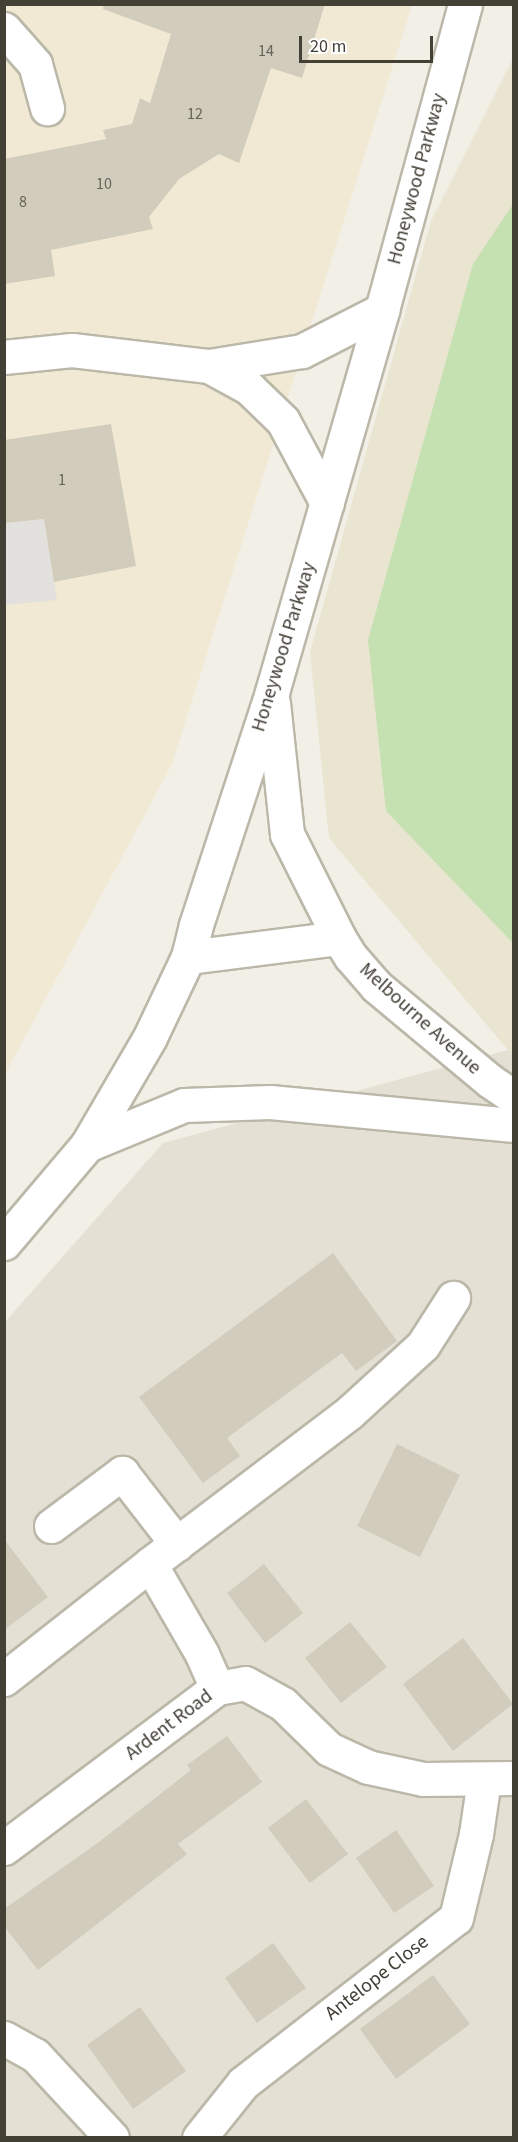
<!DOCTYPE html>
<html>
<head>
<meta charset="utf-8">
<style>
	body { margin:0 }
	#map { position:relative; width:518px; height:2142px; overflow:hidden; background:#f1efe6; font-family:"Source Sans 3",sans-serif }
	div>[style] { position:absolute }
	.residential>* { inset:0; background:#e4e1d4 }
	.commercial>* { inset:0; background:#f1e9d3 }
	.education>* { inset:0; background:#e9e5d1 }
	.green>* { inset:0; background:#c5e1b2 }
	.parking>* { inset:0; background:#e2e1dd }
	.building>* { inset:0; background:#d1ccbc }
	.roads { filter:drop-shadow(2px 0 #bbb8a9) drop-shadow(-2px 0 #bbb8a9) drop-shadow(0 2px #bbb8a9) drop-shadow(0 -2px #bbb8a9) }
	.minor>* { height:33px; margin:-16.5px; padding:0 16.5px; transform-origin:16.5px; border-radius:16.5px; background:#fff }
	span { translate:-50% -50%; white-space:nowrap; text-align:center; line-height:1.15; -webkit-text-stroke:4.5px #fff; paint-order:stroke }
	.number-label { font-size:16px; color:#666358 }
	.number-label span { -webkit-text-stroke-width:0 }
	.street-label { font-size:20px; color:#434036 }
	.frame { position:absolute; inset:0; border:6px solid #434036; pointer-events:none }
	.scale { position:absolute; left:299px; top:36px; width:134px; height:27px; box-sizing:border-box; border:3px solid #434036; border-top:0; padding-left:8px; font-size:18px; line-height:21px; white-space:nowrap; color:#434036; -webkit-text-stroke:4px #fff; paint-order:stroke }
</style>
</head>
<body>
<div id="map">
	<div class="residential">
		<i style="clip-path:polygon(508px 1050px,513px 1051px,513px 2137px,5px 2138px,5px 1322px,163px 1143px)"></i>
	</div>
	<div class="commercial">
		<i style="clip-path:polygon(5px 5px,412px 5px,172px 764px,5px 1074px)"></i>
	</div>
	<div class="education">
		<i style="clip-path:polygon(513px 59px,513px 1051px,508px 1050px,329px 838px,310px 652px,431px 221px)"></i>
	</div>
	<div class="green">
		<i style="clip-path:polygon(513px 204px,513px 943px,386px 811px,368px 640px,473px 264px)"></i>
	</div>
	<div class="parking">
		<i style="clip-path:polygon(44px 519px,57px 600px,5px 605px,5px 523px)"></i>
	</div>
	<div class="building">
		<i style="clip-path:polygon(104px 4px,325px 4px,302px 78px,271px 68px,239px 163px,219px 154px,179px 179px,149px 217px,153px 229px,51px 250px,55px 276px,4px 284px,4px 159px,106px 139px,103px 130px,132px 124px,140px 98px,150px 103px,171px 34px,103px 9px)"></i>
		<i style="clip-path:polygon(111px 424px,136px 566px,54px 582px,44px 519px,4px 523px,4px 440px)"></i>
		<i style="clip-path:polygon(333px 1253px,397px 1341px,356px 1371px,342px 1353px,227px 1438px,240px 1456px,203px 1483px,139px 1397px)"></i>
		<i style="clip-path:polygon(397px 1444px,460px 1475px,420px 1557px,357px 1526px)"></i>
		<i style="clip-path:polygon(4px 1539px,48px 1597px,4px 1630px)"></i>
		<i style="clip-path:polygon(264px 1564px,303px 1613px,265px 1643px,227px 1593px)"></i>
		<i style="clip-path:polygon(350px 1622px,387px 1667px,341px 1703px,305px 1658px)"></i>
		<i style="clip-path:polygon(463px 1638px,513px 1704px,453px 1751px,403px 1684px)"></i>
		<i style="clip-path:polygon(227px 1736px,262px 1782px,178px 1844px,187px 1854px,38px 1970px,4px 1926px,4px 1909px,99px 1842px,191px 1770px,187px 1765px)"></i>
		<i style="clip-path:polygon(306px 1799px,348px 1854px,310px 1883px,268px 1828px)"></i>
		<i style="clip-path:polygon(396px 1830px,434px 1886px,394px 1913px,356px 1858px)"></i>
		<i style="clip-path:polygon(273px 1943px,306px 1988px,257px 2023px,225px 1978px)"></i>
		<i style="clip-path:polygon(433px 1975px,470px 2024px,396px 2079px,360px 2029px)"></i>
		<i style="clip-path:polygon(140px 2007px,186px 2071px,133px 2109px,87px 2045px)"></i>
	</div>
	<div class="roads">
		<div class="minor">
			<i style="left:4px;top:29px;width:47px;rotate:48.5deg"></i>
			<i style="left:35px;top:64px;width:46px;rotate:74.7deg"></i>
			<i style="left:4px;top:357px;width:68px;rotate:-5.9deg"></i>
			<i style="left:72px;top:350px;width:138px;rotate:6.7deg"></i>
			<i style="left:209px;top:366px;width:94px;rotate:-9.2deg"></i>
			<i style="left:302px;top:351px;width:90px;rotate:-27.1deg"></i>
			<i style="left:209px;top:366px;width:46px;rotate:28.8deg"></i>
			<i style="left:249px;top:388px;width:47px;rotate:44.1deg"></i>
			<i style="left:283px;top:421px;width:93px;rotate:61.8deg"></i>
			<i style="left:273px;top:703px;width:132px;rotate:83.9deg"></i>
			<i style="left:287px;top:834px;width:116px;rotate:63.4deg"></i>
			<i style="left:339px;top:938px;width:22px;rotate:58deg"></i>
			<i style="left:351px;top:957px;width:38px;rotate:49deg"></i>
			<i style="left:376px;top:986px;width:148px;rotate:39.8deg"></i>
			<i style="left:490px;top:1081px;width:29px;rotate:34deg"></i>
			<i style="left:188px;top:957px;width:152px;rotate:-7.2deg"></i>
			<i style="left:87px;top:1145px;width:105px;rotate:-22.4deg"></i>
			<i style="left:184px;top:1105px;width:86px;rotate:-2deg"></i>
			<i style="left:270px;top:1102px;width:245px;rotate:5.4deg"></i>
			<i style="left:4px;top:1243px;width:128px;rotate:-49.7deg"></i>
			<i style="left:87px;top:1145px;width:125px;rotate:-59.7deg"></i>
			<i style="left:150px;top:1037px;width:89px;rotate:-64.6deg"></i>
			<i style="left:188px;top:957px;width:33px;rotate:-76deg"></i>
			<i style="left:196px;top:925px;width:245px;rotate:-71.9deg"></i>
			<i style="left:272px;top:692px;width:398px;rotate:-73.9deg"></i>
			<i style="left:382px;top:310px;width:317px;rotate:-74.8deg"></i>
			<i style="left:51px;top:1526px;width:89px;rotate:-36.7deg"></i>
			<i style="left:122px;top:1473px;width:90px;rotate:52.2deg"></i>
			<i style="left:4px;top:1679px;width:186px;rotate:-38.2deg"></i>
			<i style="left:217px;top:1688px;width:37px;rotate:-114deg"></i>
			<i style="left:202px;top:1654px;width:104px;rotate:-120deg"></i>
			<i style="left:150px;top:1564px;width:251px;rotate:-37.2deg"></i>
			<i style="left:350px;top:1412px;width:99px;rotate:-42.5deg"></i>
			<i style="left:423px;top:1345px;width:56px;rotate:-57.4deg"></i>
			<i style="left:4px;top:1848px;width:266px;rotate:-36.9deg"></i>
			<i style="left:217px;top:1688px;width:28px;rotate:-10deg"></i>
			<i style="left:245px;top:1683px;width:43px;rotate:28.9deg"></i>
			<i style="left:283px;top:1704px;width:64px;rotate:44.4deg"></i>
			<i style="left:329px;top:1749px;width:43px;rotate:24.8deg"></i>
			<i style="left:368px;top:1767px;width:56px;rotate:12.3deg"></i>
			<i style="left:423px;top:1779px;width:91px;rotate:-0.6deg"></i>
			<i style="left:4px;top:2038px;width:35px;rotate:29deg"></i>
			<i style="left:35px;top:2055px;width:113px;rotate:47.1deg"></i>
			<i style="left:199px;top:2138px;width:70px;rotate:-51.3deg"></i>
			<i style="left:243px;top:2083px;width:269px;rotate:-37.8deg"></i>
			<i style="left:456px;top:1918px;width:86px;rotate:-76.6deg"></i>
			<i style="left:476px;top:1834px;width:55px;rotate:-81.6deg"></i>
		</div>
	</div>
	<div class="number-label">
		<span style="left:266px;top:51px">14</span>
		<span style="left:195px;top:114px">12</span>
		<span style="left:104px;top:184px">10</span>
		<span style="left:23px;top:202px">8</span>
		<span style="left:62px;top:480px">1</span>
	</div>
	<div class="street-label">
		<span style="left:417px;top:179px;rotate:-75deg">Honeywood Parkway</span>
		<span style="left:284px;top:647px;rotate:-73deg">Honeywood Parkway</span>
		<span style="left:420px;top:1019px;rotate:42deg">Melbourne Avenue</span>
		<span style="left:169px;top:1725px;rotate:-37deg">Ardent Road</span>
		<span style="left:377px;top:1978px;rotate:-38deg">Antelope Close</span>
	</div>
	<div class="frame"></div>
	<div class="scale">20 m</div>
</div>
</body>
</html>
